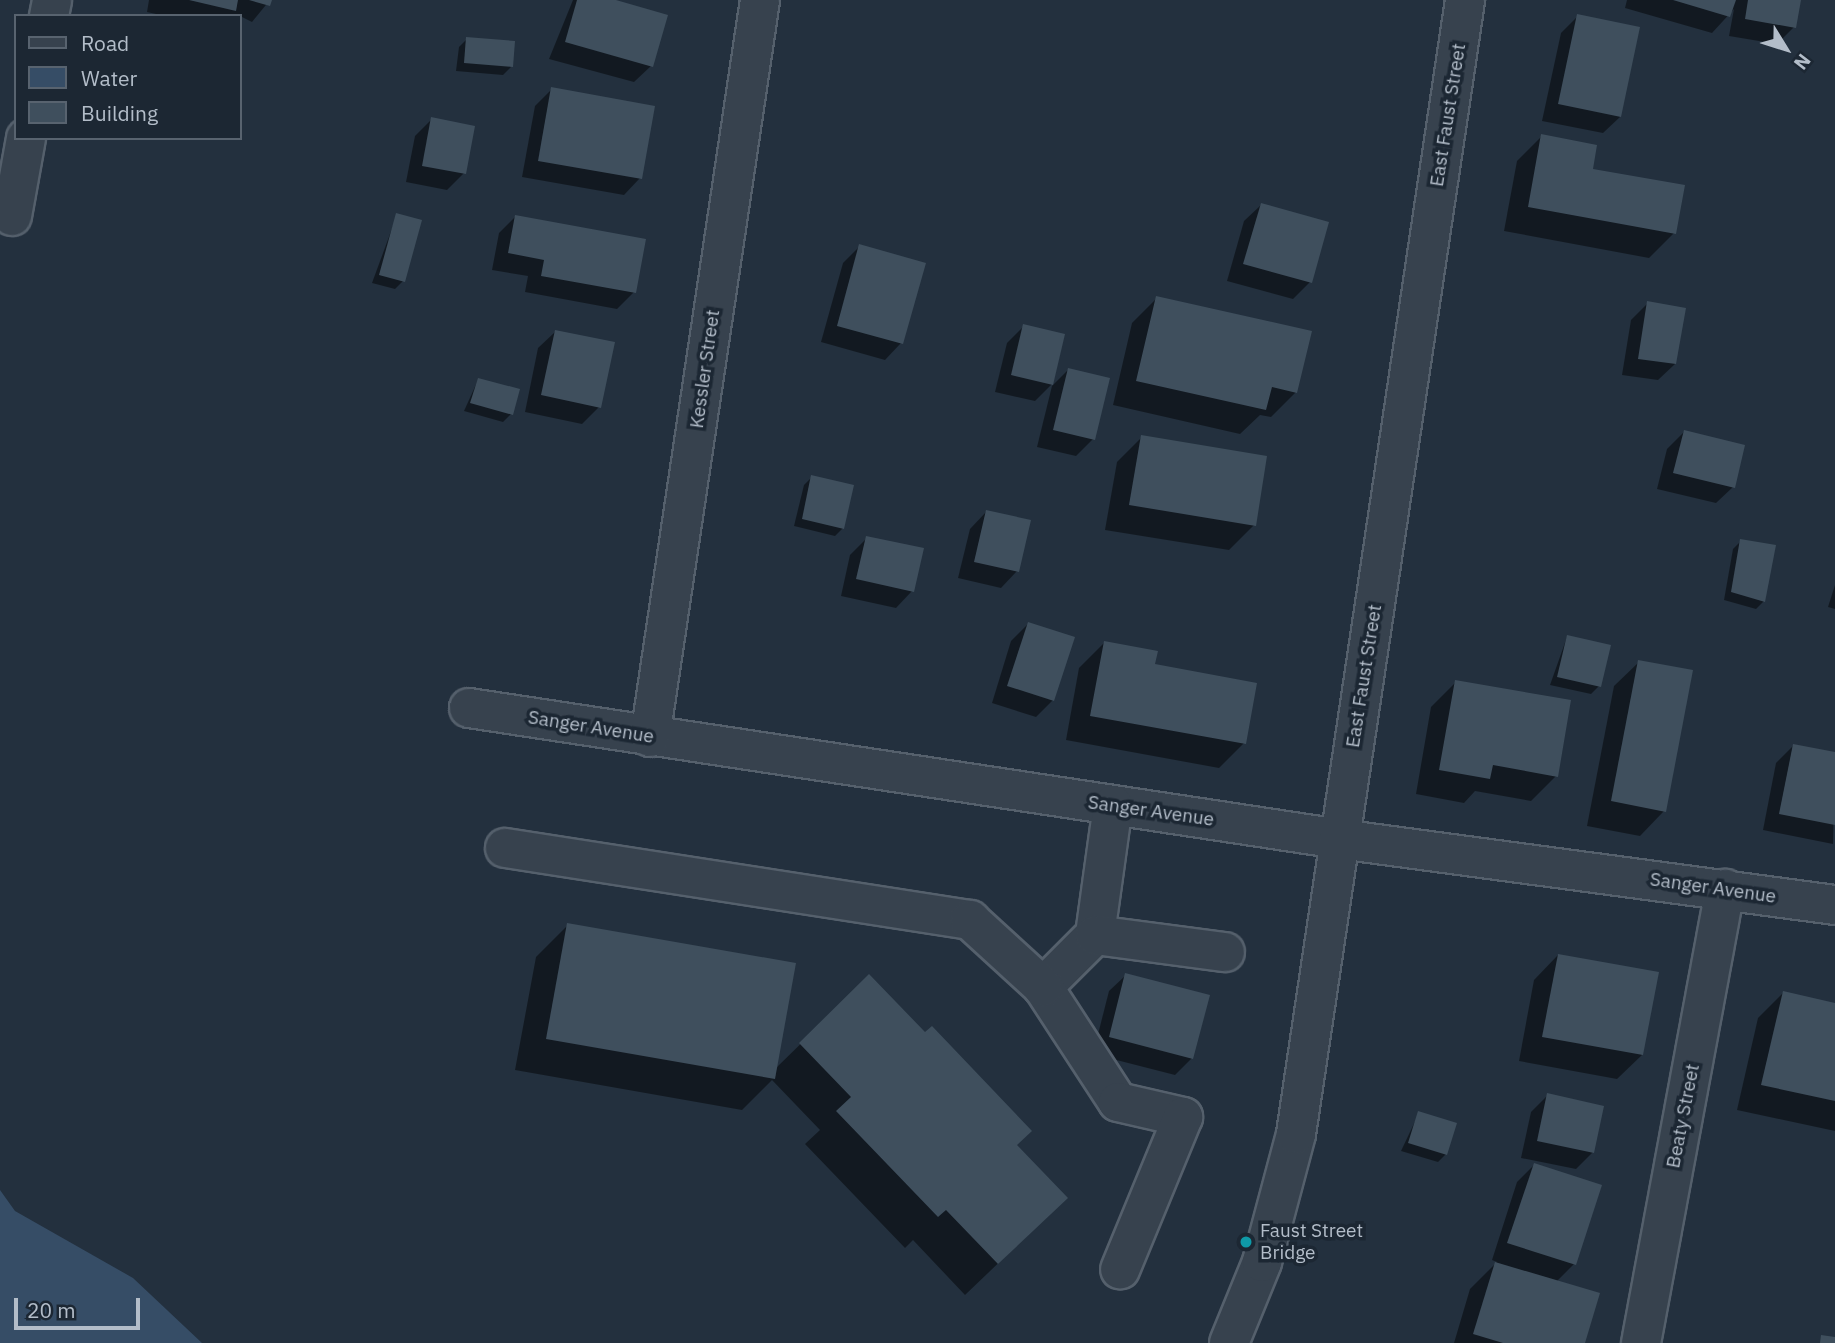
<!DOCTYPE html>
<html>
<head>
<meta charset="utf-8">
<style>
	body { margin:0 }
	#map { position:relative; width:1835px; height:1343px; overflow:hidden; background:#23303e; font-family:"IBM Plex Sans",sans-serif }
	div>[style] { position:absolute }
	.water>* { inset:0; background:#364d66 }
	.shadow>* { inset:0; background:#0007 }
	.building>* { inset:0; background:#3f4f5d }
	.roads { filter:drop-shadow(2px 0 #55606c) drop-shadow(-2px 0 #55606c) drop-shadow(0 2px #55606c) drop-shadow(0 -2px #55606c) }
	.minor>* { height:38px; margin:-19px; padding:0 19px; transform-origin:19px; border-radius:19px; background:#37424e }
	.dots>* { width:19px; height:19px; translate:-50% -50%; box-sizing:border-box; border:4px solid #1c2733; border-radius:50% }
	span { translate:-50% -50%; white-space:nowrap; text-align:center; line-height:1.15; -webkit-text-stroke:7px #1c2733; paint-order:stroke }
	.street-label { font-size:19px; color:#b3bdc9 }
	.poi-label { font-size:19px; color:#b3bdc9 }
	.left { translate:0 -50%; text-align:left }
	.legend { position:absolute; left:14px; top:14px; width:228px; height:126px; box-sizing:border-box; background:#1c2733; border:2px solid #58636f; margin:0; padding:9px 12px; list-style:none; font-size:21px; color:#b3bdc9 }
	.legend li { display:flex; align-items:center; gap:14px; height:35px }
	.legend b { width:35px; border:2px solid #58636f }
	.north { position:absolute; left:1751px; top:14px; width:70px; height:70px; -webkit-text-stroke:5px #1c2733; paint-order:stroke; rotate:128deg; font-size:19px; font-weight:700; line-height:28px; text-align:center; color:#b3bdc9 }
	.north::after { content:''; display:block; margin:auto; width:24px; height:32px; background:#b3bdc9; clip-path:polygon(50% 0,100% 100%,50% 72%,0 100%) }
	.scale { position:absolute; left:14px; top:1298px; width:126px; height:32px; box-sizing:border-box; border:4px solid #b3bdc9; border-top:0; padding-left:9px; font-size:21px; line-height:24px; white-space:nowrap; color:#b3bdc9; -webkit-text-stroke:5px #1c2733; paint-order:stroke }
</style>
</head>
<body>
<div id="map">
	<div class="water">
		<i style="clip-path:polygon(0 1190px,15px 1211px,133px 1278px,202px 1343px,0 1343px)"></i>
	</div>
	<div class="shadow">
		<i style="clip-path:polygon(149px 0,270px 0,252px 22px,240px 16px,165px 16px,147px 12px)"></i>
		<i style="clip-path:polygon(573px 0,610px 0,651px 66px,634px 82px,549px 59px)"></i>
		<i style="clip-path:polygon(1627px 0,1799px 0,1794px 27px,1777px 44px,1729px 36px,1734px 9px,1712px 33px,1625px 8px)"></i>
		<i style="clip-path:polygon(1578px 16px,1620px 117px,1603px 133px,1542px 121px,1561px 33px)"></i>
		<i style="clip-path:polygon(467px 39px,511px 67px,503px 75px,456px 71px,459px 47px)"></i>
		<i style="clip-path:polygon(552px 89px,640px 178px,624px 195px,522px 177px,535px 106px)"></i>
		<i style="clip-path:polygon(432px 119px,464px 173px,447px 190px,406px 182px,415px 136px)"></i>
		<i style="clip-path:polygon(1542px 136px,1591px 170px,1674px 233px,1649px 258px,1504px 231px,1517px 161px)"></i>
		<i style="clip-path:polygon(1261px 205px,1310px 282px,1293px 299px,1227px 281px,1244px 221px)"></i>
		<i style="clip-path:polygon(397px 215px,403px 281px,395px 289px,372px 283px)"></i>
		<i style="clip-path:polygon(515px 217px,634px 292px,617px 309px,525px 292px,528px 276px,492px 270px,499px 233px)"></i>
		<i style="clip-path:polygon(860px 246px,901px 343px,885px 360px,821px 342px,843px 263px)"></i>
		<i style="clip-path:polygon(1157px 298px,1296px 392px,1271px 417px,1260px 415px,1240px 434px,1113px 405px,1132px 323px)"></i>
		<i style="clip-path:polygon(1648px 303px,1675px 364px,1658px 380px,1622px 375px,1631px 320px)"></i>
		<i style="clip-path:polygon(1024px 326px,1052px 384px,1035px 401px,995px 392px,1007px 343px)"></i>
		<i style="clip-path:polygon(555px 332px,599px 407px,582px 424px,525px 412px,538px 348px)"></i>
		<i style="clip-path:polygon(1068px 370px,1093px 439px,1076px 456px,1037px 447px,1052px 386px)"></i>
		<i style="clip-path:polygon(478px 380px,511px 414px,503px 422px,464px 411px)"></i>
		<i style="clip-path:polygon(1684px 432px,1733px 487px,1716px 503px,1657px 489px,1667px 449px)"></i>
		<i style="clip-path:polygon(1142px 437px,1254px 525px,1229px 550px,1105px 530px,1117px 462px)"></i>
		<i style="clip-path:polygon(812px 477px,843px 528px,835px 536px,794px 526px,804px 485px)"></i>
		<i style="clip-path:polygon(986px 512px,1017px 571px,1001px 588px,958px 578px,970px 529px)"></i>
		<i style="clip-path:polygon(867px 538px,912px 591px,896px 608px,841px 596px,850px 555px)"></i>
		<i style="clip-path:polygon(1741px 541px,1764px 601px,1756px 609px,1724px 600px,1733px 549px)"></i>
		<i style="clip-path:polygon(1835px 585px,1835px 609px,1828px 607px)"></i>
		<i style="clip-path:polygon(1028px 624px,1053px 700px,1036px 717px,992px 703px,1011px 641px)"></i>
		<i style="clip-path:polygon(1567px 637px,1599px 686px,1591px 694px,1550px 685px)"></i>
		<i style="clip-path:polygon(1104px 643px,1153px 665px,1244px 743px,1219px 768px,1066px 740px,1079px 668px)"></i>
		<i style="clip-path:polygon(1639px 662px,1664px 811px,1640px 836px,1587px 826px,1614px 686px)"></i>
		<i style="clip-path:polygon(1456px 682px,1556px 776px,1531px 801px,1475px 791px,1464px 803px,1416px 794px,1431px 707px)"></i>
		<i style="clip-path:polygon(1793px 746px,1835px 754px,1833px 844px,1763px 830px,1776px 763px)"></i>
		<i style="clip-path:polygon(568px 925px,775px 1069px,869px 977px,1015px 1146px,1033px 1230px,965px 1295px,913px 1240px,905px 1248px,805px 1144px,820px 1130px,772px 1080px,742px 1110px,515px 1070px,536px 957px)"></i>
		<i style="clip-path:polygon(1558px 955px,1642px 1055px,1617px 1079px,1519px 1061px,1534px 980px)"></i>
		<i style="clip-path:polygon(1126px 975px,1192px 1058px,1175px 1075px,1093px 1054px,1109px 991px)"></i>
		<i style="clip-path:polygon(1783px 993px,1835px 1005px,1835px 1131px,1737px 1110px,1758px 1018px)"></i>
		<i style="clip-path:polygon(1548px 1095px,1593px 1152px,1576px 1169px,1521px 1158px,1531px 1112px)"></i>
		<i style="clip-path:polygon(1419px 1113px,1446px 1154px,1438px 1162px,1401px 1151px)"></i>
		<i style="clip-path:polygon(1534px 1165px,1574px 1264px,1556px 1282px,1583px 1343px,1454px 1343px,1470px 1289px,1497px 1262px,1492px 1260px,1517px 1182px)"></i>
	</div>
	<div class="building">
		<i style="clip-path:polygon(189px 0,238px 0,236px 11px)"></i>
		<i style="clip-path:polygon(249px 0,272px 0,270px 6px)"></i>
		<i style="clip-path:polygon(577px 0,616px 0,668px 15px,653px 67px,565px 42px)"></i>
		<i style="clip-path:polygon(1673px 0,1736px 0,1730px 17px)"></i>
		<i style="clip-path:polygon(1748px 0,1801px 0,1796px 28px,1745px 19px)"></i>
		<i style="clip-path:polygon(1577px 14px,1640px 27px,1621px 117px,1558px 104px)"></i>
		<i style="clip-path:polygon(466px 37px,515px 41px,513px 67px,464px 63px)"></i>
		<i style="clip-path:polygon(551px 87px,655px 106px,642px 179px,538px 161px)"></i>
		<i style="clip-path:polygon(431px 117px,475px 126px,466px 174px,422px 166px)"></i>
		<i style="clip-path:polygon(1541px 134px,1597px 145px,1593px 169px,1685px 185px,1676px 234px,1528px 207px)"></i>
		<i style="clip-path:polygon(1261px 203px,1329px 222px,1312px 283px,1243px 264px)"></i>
		<i style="clip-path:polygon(396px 213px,422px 220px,405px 282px,379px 275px)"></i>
		<i style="clip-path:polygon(515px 215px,646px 239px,636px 293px,541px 276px,544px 260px,508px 253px)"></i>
		<i style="clip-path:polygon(859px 244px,926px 263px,903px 344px,837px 326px)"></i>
		<i style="clip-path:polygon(1156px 296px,1312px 331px,1297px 393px,1272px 387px,1266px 410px,1136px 381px)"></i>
		<i style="clip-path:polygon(1647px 301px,1686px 308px,1676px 364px,1638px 359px)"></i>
		<i style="clip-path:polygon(1023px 324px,1065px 334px,1053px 385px,1011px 375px)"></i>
		<i style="clip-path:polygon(555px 330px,615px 342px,601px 408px,541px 395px)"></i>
		<i style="clip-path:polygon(1068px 368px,1110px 378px,1095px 440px,1053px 430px)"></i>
		<i style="clip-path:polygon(478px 378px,520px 389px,513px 415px,470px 403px)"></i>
		<i style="clip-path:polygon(1684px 430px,1745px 445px,1735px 488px,1673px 473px)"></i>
		<i style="clip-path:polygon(1141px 435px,1267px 456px,1256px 526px,1129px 505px)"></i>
		<i style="clip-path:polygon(811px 475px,854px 485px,844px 529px,802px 519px)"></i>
		<i style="clip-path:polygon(986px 510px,1031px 520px,1019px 572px,974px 562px)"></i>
		<i style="clip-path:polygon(866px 536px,924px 548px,914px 592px,856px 579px)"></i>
		<i style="clip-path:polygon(1740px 539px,1776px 545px,1765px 602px,1731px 592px)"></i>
		<i style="clip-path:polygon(1028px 622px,1075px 637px,1054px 701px,1007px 686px)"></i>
		<i style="clip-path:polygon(1567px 635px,1611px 645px,1601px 687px,1557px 677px)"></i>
		<i style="clip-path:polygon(1104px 641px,1158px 651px,1155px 664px,1257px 683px,1246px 744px,1090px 716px)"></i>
		<i style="clip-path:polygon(1638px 660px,1693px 670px,1666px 812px,1611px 801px)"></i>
		<i style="clip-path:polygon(1455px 680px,1571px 700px,1558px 777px,1493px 765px,1490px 779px,1439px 770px)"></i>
		<i style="clip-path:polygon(1793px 744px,1835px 752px,1835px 825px,1779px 814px)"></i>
		<i style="clip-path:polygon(567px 923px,796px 963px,775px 1079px,546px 1039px)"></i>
		<i style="clip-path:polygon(1558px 954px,1659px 972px,1643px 1055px,1542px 1037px)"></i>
		<i style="clip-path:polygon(1125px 973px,1210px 995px,1193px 1059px,1109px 1037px)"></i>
		<i style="clip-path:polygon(869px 974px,925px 1032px,932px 1026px,1032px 1131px,1017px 1145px,1068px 1198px,998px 1264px,946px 1210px,938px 1217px,836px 1111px,851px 1097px,799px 1043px)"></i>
		<i style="clip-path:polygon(1783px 991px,1835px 1003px,1835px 1101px,1761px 1085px)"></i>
		<i style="clip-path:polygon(1547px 1093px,1604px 1106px,1594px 1153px,1537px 1141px)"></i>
		<i style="clip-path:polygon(1418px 1111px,1457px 1123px,1447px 1155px,1408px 1143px)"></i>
		<i style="clip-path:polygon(1534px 1163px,1602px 1185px,1576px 1265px,1507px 1243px)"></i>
		<i style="clip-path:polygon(1495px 1262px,1600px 1293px,1585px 1343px,1503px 1343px,1473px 1334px)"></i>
		<i style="clip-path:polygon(1821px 1335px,1835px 1337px,1835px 1343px,1820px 1343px)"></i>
	</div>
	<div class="roads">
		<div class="minor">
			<i style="left:49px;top:16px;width:16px;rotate:-79deg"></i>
			<i style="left:12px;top:216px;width:79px;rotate:-79.8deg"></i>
			<i style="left:469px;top:708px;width:880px;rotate:8.56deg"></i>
			<i style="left:1339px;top:839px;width:500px;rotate:7.58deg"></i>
			<i style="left:650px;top:737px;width:745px;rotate:-81.51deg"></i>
			<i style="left:1113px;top:805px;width:131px;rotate:97.9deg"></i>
			<i style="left:1095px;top:935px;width:74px;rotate:135deg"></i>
			<i style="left:1043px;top:987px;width:137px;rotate:56.9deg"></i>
			<i style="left:1118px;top:1102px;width:67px;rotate:13deg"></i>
			<i style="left:1183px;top:1117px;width:165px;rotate:112.4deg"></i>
			<i style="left:505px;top:848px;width:471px;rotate:8.8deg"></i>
			<i style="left:970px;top:920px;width:99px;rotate:42.5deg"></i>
			<i style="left:1095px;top:935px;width:131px;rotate:7.5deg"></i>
			<i style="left:1229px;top:1343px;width:87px;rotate:-67.8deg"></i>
			<i style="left:1262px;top:1262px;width:132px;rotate:-75.1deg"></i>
			<i style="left:1296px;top:1134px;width:1147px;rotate:-81.52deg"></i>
			<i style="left:1641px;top:1343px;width:462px;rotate:-79.5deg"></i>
		</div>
	</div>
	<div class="dots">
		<i style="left:1246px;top:1242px;background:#0f9aa8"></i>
	</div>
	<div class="street-label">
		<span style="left:1448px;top:115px;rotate:-81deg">East Faust Street</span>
		<span style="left:705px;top:369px;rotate:-82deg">Kessler Street</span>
		<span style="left:1364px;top:676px;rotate:-81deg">East Faust Street</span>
		<span style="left:591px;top:727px;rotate:9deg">Sanger Avenue</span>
		<span style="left:1151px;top:811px;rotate:8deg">Sanger Avenue</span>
		<span style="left:1713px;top:888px;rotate:8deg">Sanger Avenue</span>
		<span style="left:1683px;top:1116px;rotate:-79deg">Beaty Street</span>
	</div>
	<div class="poi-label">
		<span class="left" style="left:1260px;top:1242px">Faust Street<br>Bridge</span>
	</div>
	<ul class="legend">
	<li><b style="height:9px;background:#37424e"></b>Road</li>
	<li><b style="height:19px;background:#364d66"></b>Water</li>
	<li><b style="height:19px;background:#3f4f5d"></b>Building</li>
	</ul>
	<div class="north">N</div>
	<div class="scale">20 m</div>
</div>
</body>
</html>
